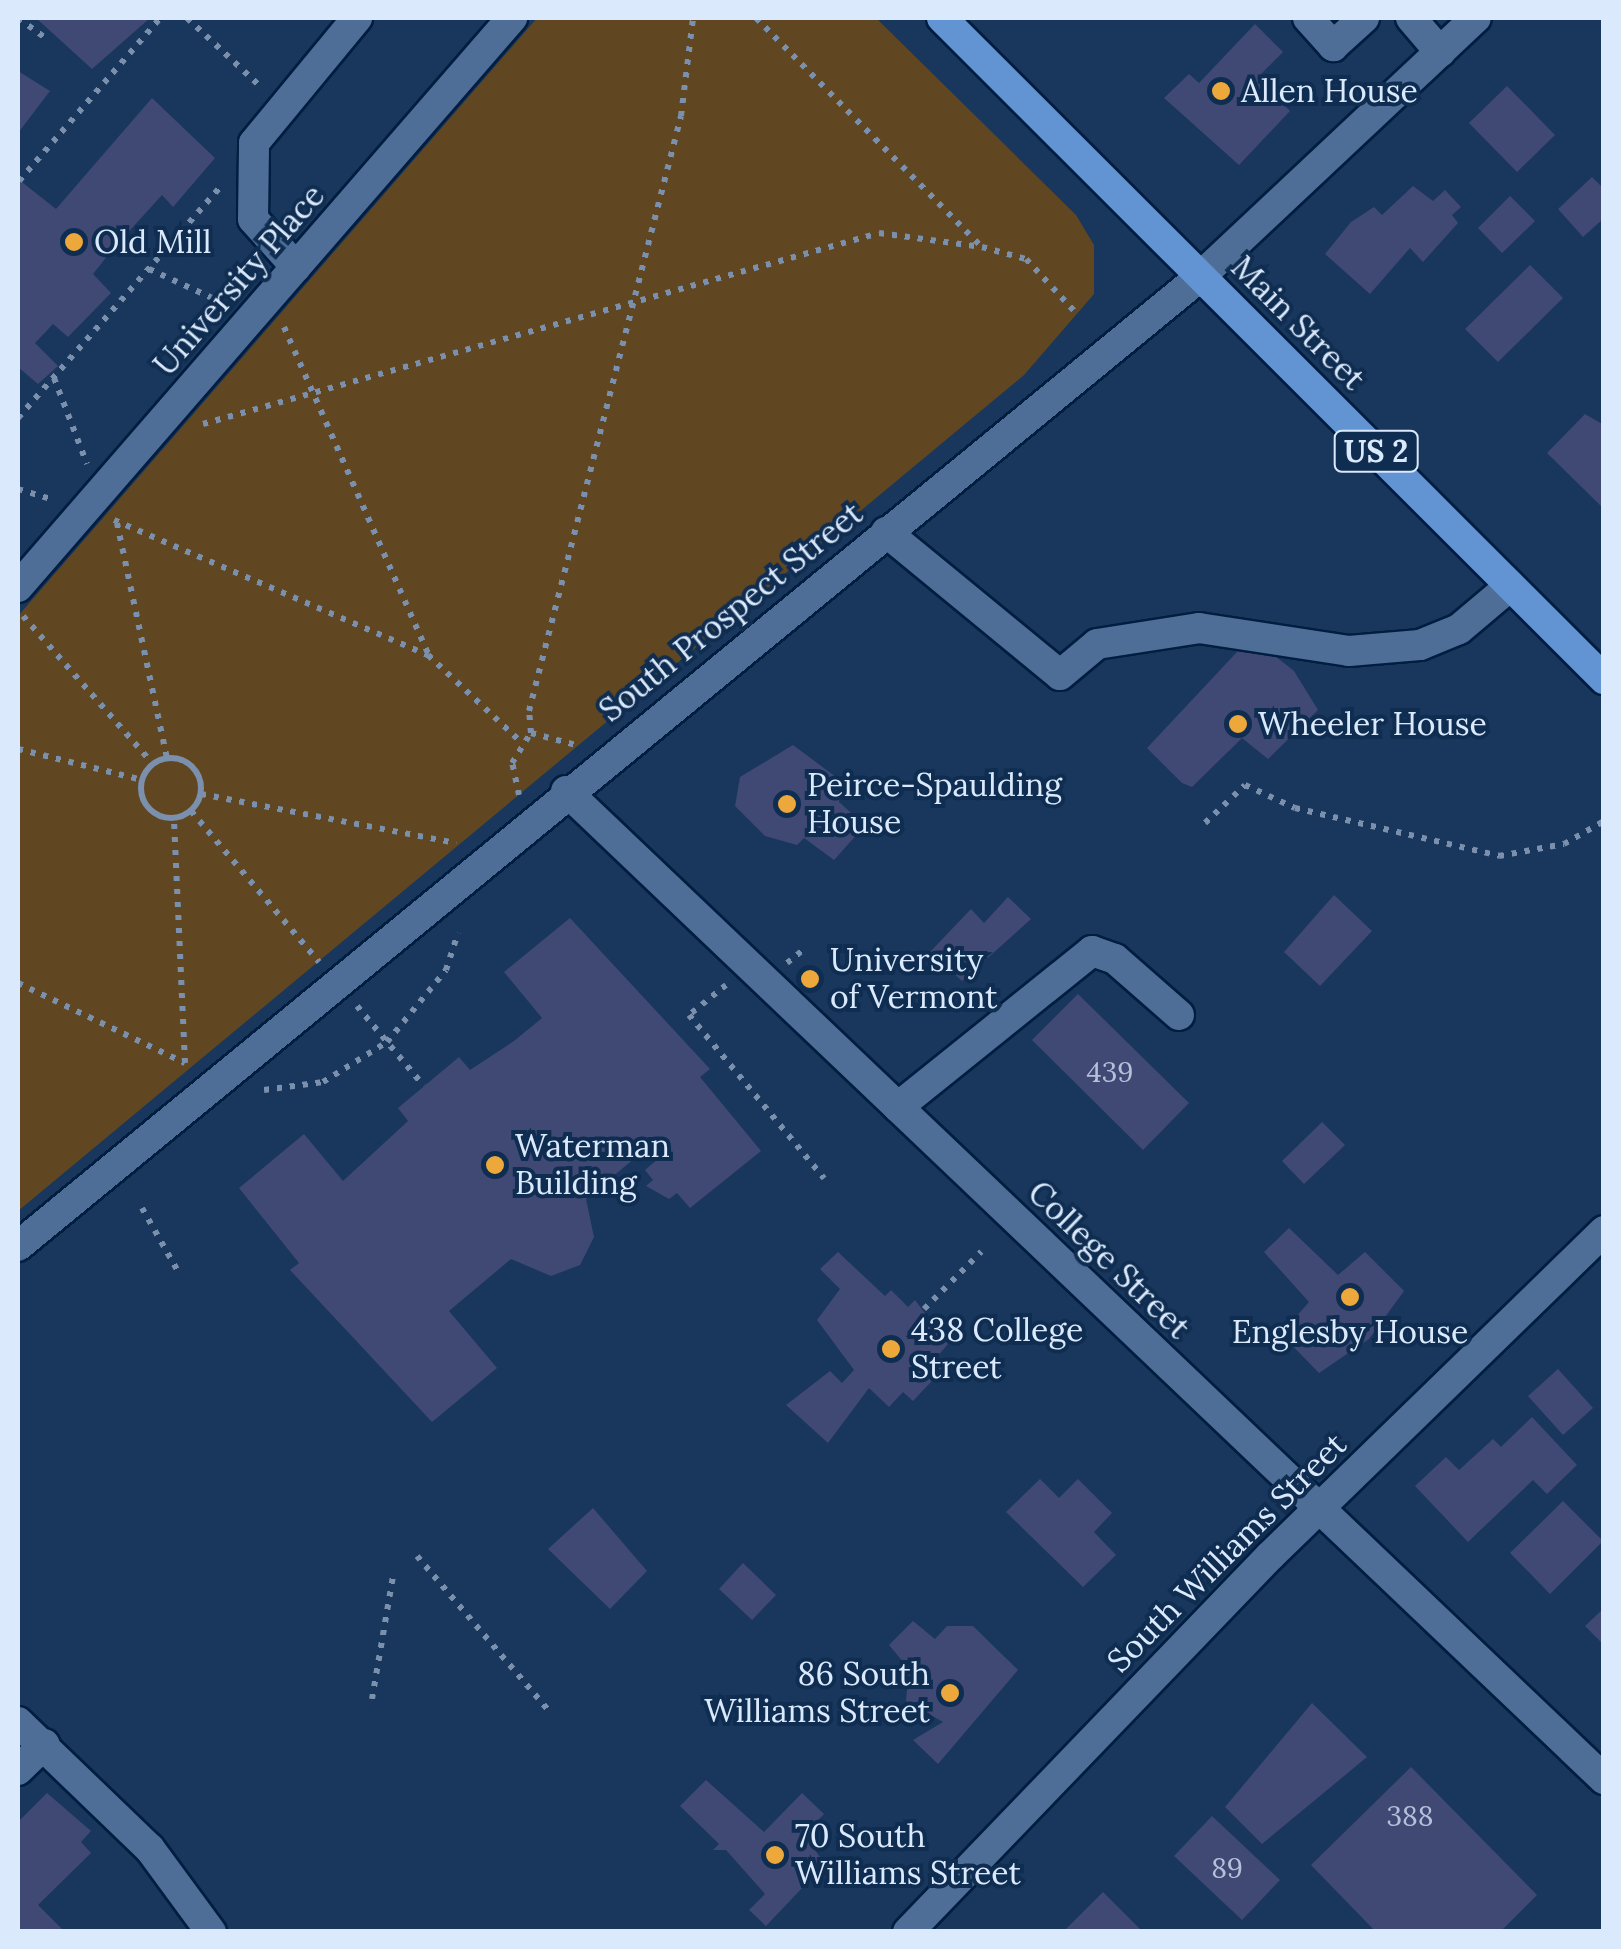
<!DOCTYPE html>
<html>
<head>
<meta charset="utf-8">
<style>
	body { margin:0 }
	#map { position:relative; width:1621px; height:1949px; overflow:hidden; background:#19375c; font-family:Lora,serif }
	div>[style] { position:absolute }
	.green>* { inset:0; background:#614721 }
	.building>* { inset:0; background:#404874 }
	.path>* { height:6px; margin-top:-3px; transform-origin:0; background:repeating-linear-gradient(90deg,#7a90ac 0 5px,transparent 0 13px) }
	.path>.ring { margin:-3px; padding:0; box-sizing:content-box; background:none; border:6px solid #7a90ac; border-radius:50% }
	.roads { filter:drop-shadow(2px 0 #011d40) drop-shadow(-2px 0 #011d40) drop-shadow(0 2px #011d40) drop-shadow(0 -2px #011d40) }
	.minor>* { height:30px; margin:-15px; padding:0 15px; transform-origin:15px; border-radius:15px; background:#4e6e97 }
	.major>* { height:30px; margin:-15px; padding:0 15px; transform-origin:15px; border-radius:15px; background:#6293d2 }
	.dots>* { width:28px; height:28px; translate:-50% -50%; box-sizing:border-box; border:5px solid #0f2d51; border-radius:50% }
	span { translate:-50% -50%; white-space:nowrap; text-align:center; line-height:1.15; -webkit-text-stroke:8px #0f2d51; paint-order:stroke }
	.number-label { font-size:28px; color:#b4c1da }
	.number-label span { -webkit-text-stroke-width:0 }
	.shield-label span { padding:2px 8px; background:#0f2d51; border:2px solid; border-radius:8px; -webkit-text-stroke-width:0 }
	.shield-label { font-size:30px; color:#dbe9fc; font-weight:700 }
	.poi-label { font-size:32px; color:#dbe9fc }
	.left { translate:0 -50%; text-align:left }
	.right { translate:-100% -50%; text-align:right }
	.street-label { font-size:32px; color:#dbe9fc }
	.frame { position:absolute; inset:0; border:20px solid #dbe9fc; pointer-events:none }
</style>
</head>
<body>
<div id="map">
	<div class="green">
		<i style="clip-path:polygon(537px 18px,876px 18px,1076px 215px,1094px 245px,1094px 294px,1024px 375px,18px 1211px,18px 616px)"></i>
	</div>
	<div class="building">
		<i style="clip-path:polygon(36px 18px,150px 18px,92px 69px)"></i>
		<i style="clip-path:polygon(1255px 24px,1283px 52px,1257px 78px,1290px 111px,1239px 165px,1164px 98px,1189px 74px,1199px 83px)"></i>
		<i style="clip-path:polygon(18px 71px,50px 91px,18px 133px)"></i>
		<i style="clip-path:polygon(1507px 86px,1555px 135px,1517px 172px,1469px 123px)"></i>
		<i style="clip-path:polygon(152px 98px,215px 158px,173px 207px,162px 195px,112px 250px,93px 274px,111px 293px,68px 337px,53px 324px,35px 343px,58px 366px,38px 384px,18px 367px,18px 179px,56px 209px)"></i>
		<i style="clip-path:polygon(1592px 177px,1604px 189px,1604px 218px,1583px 237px,1558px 209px)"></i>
		<i style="clip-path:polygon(1413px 186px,1433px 201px,1445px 190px,1461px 207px,1452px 215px,1458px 223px,1423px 262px,1410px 248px,1370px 294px,1325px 254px,1351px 222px,1374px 207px,1382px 215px)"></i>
		<i style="clip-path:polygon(1510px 196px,1535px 221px,1502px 253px,1478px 228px)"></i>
		<i style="clip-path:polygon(1530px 265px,1563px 298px,1498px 362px,1465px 329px)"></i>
		<i style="clip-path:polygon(1585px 414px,1604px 425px,1604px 509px,1547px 453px)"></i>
		<i style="clip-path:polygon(1251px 637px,1294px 671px,1318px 710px,1268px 759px,1242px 738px,1192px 787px,1182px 783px,1147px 748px)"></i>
		<i style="clip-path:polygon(793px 745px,840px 780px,839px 802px,859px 820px,860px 831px,834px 860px,804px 838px,797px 845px,765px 836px,735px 806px,740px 777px)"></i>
		<i style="clip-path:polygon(1334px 895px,1372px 931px,1320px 986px,1284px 952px)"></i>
		<i style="clip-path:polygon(1008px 897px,1031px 919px,962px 981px,930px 952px,971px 909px,984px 923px)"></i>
		<i style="clip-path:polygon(570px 918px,710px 1069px,700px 1077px,761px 1151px,690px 1208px,677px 1193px,669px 1199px,646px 1186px,653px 1180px,645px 1170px,658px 1159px,648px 1147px,586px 1199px,594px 1237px,580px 1265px,551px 1276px,511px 1259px,449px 1311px,497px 1368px,432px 1422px,290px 1270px,299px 1263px,239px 1188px,304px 1134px,343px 1181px,408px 1121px,398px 1108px,459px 1057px,470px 1070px,514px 1041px,542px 1018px,504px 972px)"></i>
		<i style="clip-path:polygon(1078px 994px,1189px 1103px,1143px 1150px,1032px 1040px)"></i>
		<i style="clip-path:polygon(1322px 1122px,1345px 1145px,1304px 1184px,1282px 1161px)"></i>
		<i style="clip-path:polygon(1289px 1228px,1338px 1275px,1365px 1252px,1404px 1291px,1369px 1339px,1319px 1373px,1281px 1334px,1309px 1302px,1264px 1252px)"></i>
		<i style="clip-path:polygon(838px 1252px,885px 1296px,891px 1290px,908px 1307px,915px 1300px,948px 1344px,935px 1359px,944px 1368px,913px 1401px,903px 1392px,889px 1407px,869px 1388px,828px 1443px,786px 1405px,830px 1371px,842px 1383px,854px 1370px,817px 1320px,840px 1289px,820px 1269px)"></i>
		<i style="clip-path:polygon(1558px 1369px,1593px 1408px,1563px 1435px,1528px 1396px)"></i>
		<i style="clip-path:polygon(1532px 1417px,1577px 1465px,1547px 1494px,1533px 1480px,1468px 1542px,1415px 1486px,1446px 1457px,1459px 1470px,1493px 1439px,1501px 1447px)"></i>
		<i style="clip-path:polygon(1040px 1479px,1059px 1498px,1078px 1479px,1112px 1513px,1094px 1532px,1116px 1555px,1083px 1587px,1006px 1512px)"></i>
		<i style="clip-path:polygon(1563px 1501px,1603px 1541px,1550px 1594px,1510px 1553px)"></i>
		<i style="clip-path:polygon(593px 1508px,647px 1571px,610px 1609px,548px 1549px)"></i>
		<i style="clip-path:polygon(743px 1563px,776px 1595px,752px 1620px,719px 1589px)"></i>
		<i style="clip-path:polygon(1604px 1608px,1604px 1645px,1585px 1626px)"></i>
		<i style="clip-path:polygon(913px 1621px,935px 1639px,947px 1626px,973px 1626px,1018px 1670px,938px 1764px,913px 1740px,943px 1722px,906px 1701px,909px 1669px,889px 1645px)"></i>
		<i style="clip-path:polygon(1312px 1703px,1367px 1757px,1262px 1844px,1225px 1807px)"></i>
		<i style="clip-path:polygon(1411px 1767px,1537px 1895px,1500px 1932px,1376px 1932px,1311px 1865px)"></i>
		<i style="clip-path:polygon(706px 1780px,764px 1832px,802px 1793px,824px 1814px,804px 1835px,825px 1864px,766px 1926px,749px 1910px,765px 1894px,726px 1850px,713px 1850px,719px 1844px,680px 1806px)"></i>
		<i style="clip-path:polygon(47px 1793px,91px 1831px,81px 1842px,91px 1853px,38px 1905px,65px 1932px,18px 1932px,18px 1822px)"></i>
		<i style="clip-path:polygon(1212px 1816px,1280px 1880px,1242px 1920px,1174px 1856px)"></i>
		<i style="clip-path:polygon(1103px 1892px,1143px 1932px,1063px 1932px)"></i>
	</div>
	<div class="path">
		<i style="left:18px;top:18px;width:32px;rotate:36deg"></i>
		<i style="left:187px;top:18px;width:100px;rotate:43deg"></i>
		<i style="left:756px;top:18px;width:322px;rotate:45.4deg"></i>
		<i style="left:982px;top:247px;width:46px;rotate:15.3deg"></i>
		<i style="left:1026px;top:259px;width:76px;rotate:47.1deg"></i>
		<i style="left:19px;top:181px;width:216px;rotate:-49.1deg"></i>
		<i style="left:149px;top:269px;width:69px;rotate:24.7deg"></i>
		<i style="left:284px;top:327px;width:357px;rotate:66.2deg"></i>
		<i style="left:54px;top:378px;width:92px;rotate:69deg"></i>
		<i style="left:18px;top:418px;width:308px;rotate:-48.8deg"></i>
		<i style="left:203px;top:424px;width:702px;rotate:-15.78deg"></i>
		<i style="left:879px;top:233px;width:104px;rotate:7.7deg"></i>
		<i style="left:18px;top:489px;width:38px;rotate:17deg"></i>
		<i style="left:114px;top:520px;width:342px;rotate:23.3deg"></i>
		<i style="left:428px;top:655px;width:127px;rotate:43.1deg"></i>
		<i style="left:117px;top:523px;width:240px;rotate:78deg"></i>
		<i style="left:23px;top:616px;width:197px;rotate:48.7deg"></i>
		<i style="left:531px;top:733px;width:22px;rotate:-95deg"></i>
		<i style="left:529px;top:711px;width:614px;rotate:-75.67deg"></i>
		<i style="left:681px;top:116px;width:99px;rotate:-83deg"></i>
		<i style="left:18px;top:749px;width:128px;rotate:14deg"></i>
		<i class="ring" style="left:141px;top:758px;width:54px;height:54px"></i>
		<i style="left:201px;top:794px;width:260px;rotate:10.9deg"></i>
		<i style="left:519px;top:795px;width:33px;rotate:-102deg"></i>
		<i style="left:512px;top:763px;width:36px;rotate:-58deg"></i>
		<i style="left:531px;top:733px;width:47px;rotate:14.9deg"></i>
		<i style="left:191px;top:811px;width:198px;rotate:49.7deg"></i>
		<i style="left:1205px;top:823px;width:55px;rotate:-43.5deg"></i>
		<i style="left:1245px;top:785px;width:55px;rotate:24.7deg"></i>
		<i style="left:1295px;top:808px;width:210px;rotate:13.2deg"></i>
		<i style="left:1499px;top:856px;width:66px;rotate:-10.5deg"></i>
		<i style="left:1564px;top:844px;width:46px;rotate:-29.9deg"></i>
		<i style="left:787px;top:963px;width:19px;rotate:-39deg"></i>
		<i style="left:18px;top:983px;width:185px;rotate:25.6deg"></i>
		<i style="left:185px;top:1063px;width:245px;rotate:-92.6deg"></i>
		<i style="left:726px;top:985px;width:48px;rotate:141deg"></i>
		<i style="left:689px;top:1015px;width:212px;rotate:50.4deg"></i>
		<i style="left:357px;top:1006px;width:104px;rotate:50.1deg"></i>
		<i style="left:264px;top:1090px;width:60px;rotate:-7.7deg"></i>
		<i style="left:323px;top:1082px;width:75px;rotate:-32deg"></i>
		<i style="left:387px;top:1042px;width:93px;rotate:-50.7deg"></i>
		<i style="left:446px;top:970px;width:39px;rotate:-72deg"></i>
		<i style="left:142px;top:1208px;width:75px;rotate:60.4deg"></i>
		<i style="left:924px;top:1309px;width:81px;rotate:-45deg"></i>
		<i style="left:417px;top:1556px;width:201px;rotate:49.6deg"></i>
		<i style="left:372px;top:1699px;width:125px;rotate:-80.3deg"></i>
	</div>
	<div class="roads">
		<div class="minor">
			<i style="left:1308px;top:18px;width:38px;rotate:48deg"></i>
			<i style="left:1333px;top:46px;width:42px;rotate:-42.1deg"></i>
			<i style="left:1411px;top:18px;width:45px;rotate:49.5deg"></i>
			<i style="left:296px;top:267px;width:64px;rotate:-131.9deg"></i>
			<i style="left:253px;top:219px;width:76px;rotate:-89.2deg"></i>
			<i style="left:254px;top:143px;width:162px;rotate:-50.5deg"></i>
			<i style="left:886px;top:532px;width:225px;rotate:39.4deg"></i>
			<i style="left:1060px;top:675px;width:48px;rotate:-40deg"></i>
			<i style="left:1097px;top:644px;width:103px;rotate:-8.9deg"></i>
			<i style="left:1199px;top:628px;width:152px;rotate:8.7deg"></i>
			<i style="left:1349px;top:651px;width:71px;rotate:-4.8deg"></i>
			<i style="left:1420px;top:645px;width:42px;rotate:-22.3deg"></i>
			<i style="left:1459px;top:629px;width:67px;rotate:-40.1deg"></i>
			<i style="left:18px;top:587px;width:754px;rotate:-49.04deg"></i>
			<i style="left:566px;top:791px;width:1433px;rotate:43.59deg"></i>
			<i style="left:898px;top:1107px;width:249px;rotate:-38.8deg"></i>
			<i style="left:1092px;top:951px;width:24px;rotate:19deg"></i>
			<i style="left:1115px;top:959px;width:85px;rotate:41.2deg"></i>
			<i style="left:18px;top:1246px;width:1530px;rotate:-39.35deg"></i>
			<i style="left:1201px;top:276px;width:377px;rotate:-43.2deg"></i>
			<i style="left:18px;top:1722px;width:183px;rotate:43.9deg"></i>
			<i style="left:150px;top:1849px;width:103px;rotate:53.7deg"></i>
			<i style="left:18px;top:1770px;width:37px;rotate:-44deg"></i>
			<i style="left:908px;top:1932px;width:522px;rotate:-46.09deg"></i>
			<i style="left:1270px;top:1556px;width:466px;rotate:-44.2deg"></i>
		</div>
		<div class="major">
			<i style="left:942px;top:18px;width:936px;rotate:44.96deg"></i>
		</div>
	</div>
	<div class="dots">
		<i style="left:1221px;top:91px;background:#eda83b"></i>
		<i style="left:74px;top:242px;background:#eda83b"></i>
		<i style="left:1238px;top:724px;background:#eda83b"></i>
		<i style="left:787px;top:804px;background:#eda83b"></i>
		<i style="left:810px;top:979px;background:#eda83b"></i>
		<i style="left:495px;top:1165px;background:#eda83b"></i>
		<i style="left:1350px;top:1297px;background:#eda83b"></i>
		<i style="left:891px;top:1349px;background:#eda83b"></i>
		<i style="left:950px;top:1693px;background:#eda83b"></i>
		<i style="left:775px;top:1855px;background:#eda83b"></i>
	</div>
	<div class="number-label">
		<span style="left:1110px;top:1072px">439</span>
		<span style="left:1410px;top:1816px">388</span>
		<span style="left:1227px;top:1868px">89</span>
	</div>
	<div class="shield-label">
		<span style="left:1376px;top:451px">US 2</span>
	</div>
	<div class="poi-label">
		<span class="left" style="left:1241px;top:91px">Allen House</span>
		<span class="left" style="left:94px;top:242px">Old Mill</span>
		<span class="left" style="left:1258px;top:724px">Wheeler House</span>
		<span class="left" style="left:807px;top:804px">Peirce-Spaulding<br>House</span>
		<span class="left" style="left:830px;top:979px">University<br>of Vermont</span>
		<span class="left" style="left:515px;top:1165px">Waterman<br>Building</span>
		<span class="left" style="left:911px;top:1349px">438 College<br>Street</span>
		<span style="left:1350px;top:1332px">Englesby House</span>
		<span class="right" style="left:930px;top:1693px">86 South<br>Williams Street</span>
		<span class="left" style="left:795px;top:1855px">70 South<br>Williams Street</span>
	</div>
	<div class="street-label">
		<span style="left:239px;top:280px;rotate:-49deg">University Place</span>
		<span style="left:1298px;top:323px;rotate:45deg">Main Street</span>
		<span style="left:731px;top:612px;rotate:-39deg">South Prospect Street</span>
		<span style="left:1109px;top:1260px;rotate:44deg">College Street</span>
		<span style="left:1227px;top:1553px;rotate:-45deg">South Williams Street</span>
	</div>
	<div class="frame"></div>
</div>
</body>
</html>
